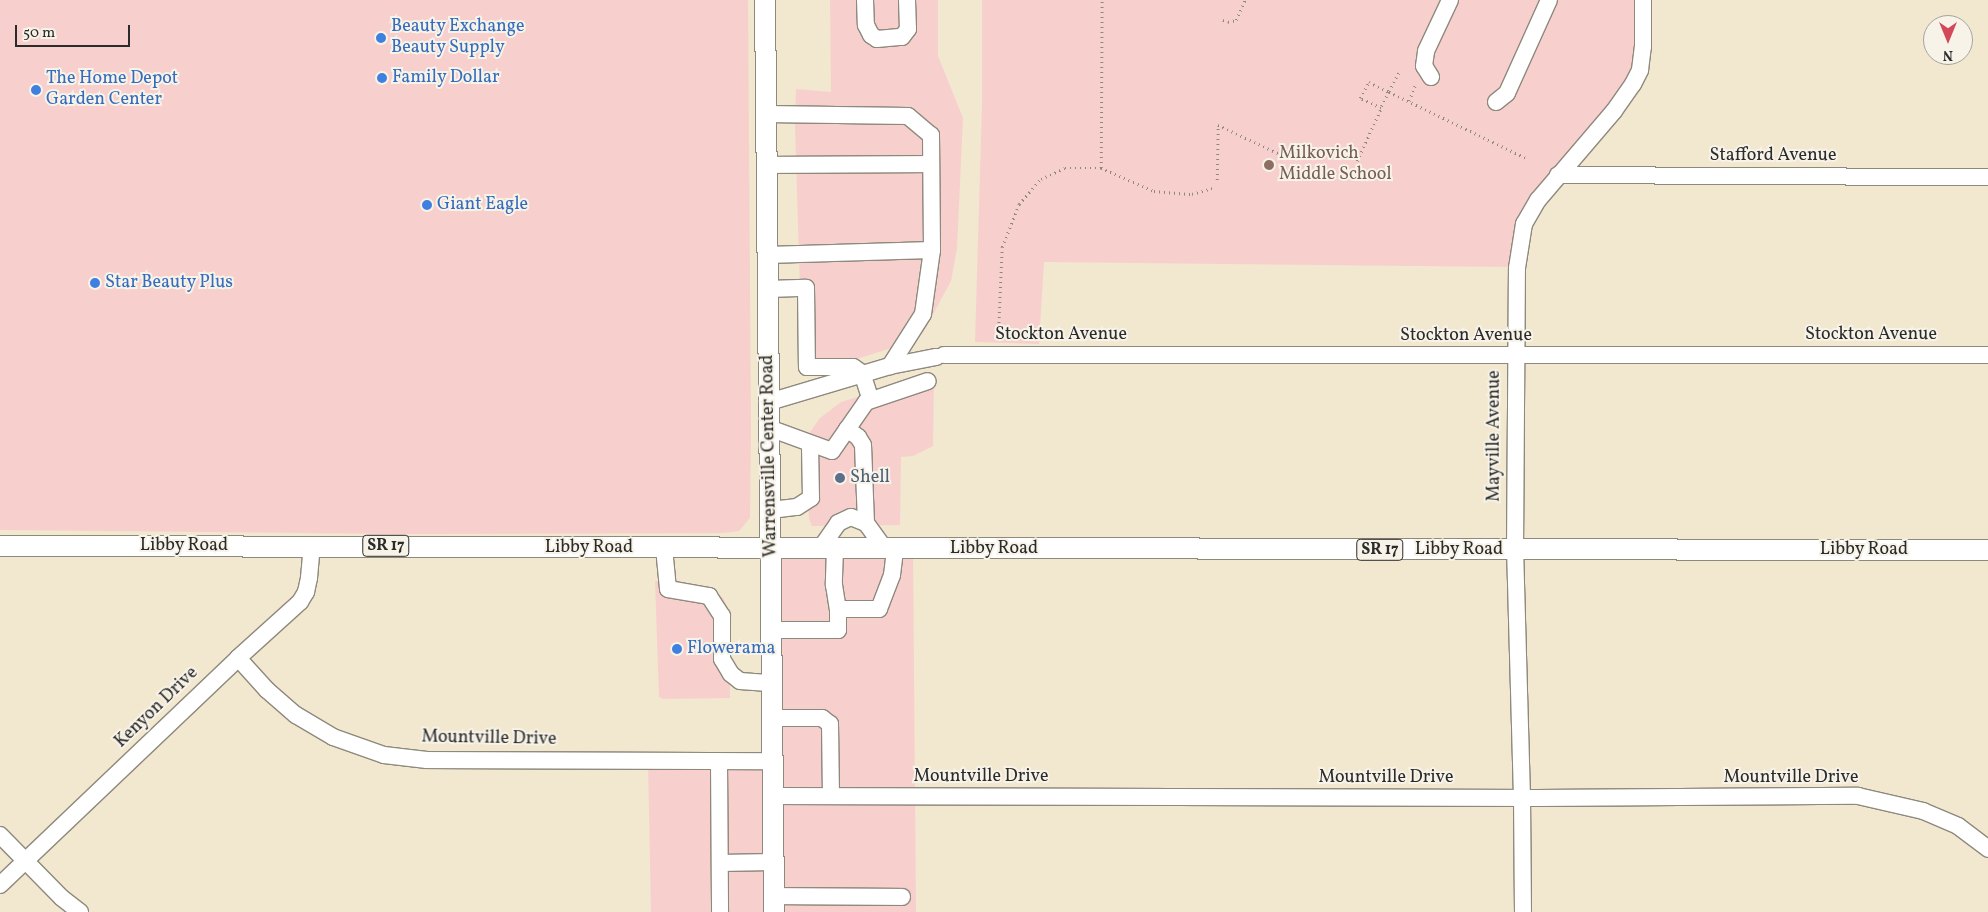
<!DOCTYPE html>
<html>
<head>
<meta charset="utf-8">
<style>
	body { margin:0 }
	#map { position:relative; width:1988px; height:912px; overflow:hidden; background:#f2e7cf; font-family:Vollkorn,serif }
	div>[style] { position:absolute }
	.built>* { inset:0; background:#f7d0cd }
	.path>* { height:2.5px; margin-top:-1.25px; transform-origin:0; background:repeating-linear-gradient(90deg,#8e897d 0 1px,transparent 0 5px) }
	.roads { filter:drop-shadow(1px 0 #8e897d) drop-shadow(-1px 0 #8e897d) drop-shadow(0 1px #8e897d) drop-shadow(0 -1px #8e897d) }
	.minor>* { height:16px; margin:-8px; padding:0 8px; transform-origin:8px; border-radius:8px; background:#fff }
	.major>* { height:20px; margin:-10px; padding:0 10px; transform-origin:10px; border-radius:10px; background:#fff }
	.dots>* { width:14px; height:14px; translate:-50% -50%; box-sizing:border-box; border:2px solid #f7f3e8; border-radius:50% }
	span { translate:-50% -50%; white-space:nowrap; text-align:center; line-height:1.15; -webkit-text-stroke:4px #f7f3e8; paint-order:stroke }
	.shield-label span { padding:1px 4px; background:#f7f3e8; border:1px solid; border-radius:4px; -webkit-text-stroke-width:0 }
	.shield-label { font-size:16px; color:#2b2b2b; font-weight:700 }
	.shop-label { font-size:18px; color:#366cbe }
	.left { translate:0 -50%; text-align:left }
	.education-label { font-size:18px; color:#785e54 }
	.street-label { font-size:18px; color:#2b2b2b }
	.service-label { font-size:18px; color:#4e5e75 }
	.north { position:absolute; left:1923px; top:15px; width:50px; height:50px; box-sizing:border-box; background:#f7f3e8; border:1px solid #a5a39c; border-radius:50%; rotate:180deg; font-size:14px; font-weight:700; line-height:20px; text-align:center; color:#2b2b2b }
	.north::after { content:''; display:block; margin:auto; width:18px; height:22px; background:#d1495b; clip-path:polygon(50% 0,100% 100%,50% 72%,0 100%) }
	.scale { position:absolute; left:15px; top:25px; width:115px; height:22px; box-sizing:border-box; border:2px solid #2b2b2b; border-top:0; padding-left:6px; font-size:15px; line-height:18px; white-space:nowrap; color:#2b2b2b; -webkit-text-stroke:4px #f7f3e8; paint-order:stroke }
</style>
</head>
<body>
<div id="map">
	<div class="built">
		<i style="clip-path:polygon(0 0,748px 0,751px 430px,750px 518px,739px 531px,723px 533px,401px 534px,0 530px)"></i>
		<i style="clip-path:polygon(830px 0,938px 0,938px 56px,963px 118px,957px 248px,951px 281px,924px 331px,917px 340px,812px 373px,802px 358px,795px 126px,796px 89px,831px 92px)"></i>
		<i style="clip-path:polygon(982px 0,1638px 0,1635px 63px,1625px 84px,1572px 148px,1511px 267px,1044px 262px,1039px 344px,975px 342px,982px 105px)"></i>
		<i style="clip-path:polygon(934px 374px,933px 446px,913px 456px,901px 457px,900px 525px,812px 526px,809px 518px,806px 460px,810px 432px,820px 418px,841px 402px)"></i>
		<i style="clip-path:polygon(772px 549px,913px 549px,916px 912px,651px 912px,648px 761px,772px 761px)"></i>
		<i style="clip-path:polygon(655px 581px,681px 581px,685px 587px,714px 590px,723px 598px,729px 611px,730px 698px,663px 699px,659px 697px)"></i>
	</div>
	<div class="path">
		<i style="left:1223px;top:20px;width:5px;rotate:22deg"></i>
		<i style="left:1228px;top:22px;width:8px;rotate:-14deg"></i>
		<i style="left:1236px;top:20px;width:22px;rotate:-66deg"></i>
		<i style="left:1399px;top:73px;width:21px;rotate:118deg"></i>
		<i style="left:1389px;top:92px;width:154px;rotate:25.7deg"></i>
		<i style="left:1369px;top:82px;width:22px;rotate:27deg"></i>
		<i style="left:1389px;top:92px;width:18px;rotate:117deg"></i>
		<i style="left:1381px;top:108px;width:23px;rotate:-155deg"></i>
		<i style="left:1360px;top:98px;width:18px;rotate:-61deg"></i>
		<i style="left:1409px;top:101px;width:19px;rotate:-69deg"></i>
		<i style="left:1357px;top:161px;width:58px;rotate:-65.6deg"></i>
		<i style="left:1101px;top:168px;width:168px;rotate:-89.7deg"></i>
		<i style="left:1217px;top:180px;width:55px;rotate:-89deg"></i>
		<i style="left:1218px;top:125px;width:68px;rotate:25.1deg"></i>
		<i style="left:998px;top:338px;width:91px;rotate:-87.5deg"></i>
		<i style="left:1002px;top:247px;width:46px;rotate:-68.4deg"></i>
		<i style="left:1019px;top:204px;width:33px;rotate:-49deg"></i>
		<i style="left:1041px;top:179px;width:26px;rotate:-25deg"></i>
		<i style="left:1065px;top:168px;width:36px"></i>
		<i style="left:1101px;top:168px;width:58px;rotate:23.5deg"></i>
		<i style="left:1154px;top:191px;width:38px;rotate:5deg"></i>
		<i style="left:1192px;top:194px;width:22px;rotate:-16deg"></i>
	</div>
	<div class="roads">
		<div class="minor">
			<i style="left:865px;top:0;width:25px;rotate:88deg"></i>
			<i style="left:866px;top:25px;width:11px;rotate:63deg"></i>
			<i style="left:871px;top:35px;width:7px;rotate:34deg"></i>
			<i style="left:877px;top:39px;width:25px;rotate:-5deg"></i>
			<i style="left:902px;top:37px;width:10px;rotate:-53deg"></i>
			<i style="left:908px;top:29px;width:29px;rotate:-92deg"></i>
			<i style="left:1431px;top:77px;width:13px;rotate:-122deg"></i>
			<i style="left:1424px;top:66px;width:15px;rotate:-82deg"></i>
			<i style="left:1426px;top:51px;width:56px;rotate:-64.8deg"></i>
			<i style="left:1496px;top:102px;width:14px;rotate:-39deg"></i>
			<i style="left:1507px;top:93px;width:102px;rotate:-65.7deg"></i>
			<i style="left:766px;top:114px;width:142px;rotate:0.8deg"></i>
			<i style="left:908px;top:116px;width:30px;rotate:40deg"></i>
			<i style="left:931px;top:135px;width:115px;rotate:89.5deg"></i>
			<i style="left:932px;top:250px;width:65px;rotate:98deg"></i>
			<i style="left:923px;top:314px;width:62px;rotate:122.4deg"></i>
			<i style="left:766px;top:165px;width:165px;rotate:-0.3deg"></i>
			<i style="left:1558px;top:175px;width:430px;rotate:0.3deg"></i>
			<i style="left:767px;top:255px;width:165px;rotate:-1.7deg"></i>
			<i style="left:768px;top:289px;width:38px;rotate:-2deg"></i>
			<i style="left:806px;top:288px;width:79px;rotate:89.3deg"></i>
			<i style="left:807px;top:367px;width:46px"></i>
			<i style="left:853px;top:367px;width:11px;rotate:34deg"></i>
			<i style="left:862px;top:373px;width:28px;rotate:72deg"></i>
			<i style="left:944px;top:355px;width:1044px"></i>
			<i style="left:769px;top:402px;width:126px;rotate:-16.6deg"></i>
			<i style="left:890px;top:366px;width:47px;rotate:-11.1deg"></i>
			<i style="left:769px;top:428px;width:67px;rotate:20.1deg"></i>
			<i style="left:832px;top:451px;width:60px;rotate:-55.2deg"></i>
			<i style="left:866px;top:402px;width:65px;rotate:-18.7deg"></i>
			<i style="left:847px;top:429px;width:14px;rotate:36deg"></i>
			<i style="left:858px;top:437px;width:9px;rotate:58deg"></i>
			<i style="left:863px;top:445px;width:78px;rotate:87.8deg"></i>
			<i style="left:771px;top:510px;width:26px;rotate:-7deg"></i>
			<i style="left:797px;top:507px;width:17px;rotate:-33deg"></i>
			<i style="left:811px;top:498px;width:54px;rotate:-91.1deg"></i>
			<i style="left:664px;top:548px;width:41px;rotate:84.4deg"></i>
			<i style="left:668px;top:589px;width:42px;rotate:9.7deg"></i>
			<i style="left:709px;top:596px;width:24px;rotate:57deg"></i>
			<i style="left:722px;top:616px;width:43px;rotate:90deg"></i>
			<i style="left:722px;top:659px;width:17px;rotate:59deg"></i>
			<i style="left:731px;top:674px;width:11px;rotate:38deg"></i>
			<i style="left:740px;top:681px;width:32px;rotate:4deg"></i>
			<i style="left:820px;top:549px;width:32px;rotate:-55deg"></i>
			<i style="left:838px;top:523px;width:14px;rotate:-25deg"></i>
			<i style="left:851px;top:517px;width:16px;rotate:22deg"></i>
			<i style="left:866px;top:523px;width:32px;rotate:54deg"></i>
			<i style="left:835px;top:549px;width:36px;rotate:92deg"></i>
			<i style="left:834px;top:585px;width:24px;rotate:81deg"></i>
			<i style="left:838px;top:609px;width:41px"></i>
			<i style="left:879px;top:609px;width:36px;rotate:-69deg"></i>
			<i style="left:892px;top:575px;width:26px;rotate:-83deg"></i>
			<i style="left:772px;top:630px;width:66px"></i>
			<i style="left:838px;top:630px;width:21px;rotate:-90deg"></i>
			<i style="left:238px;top:658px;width:43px;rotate:47.8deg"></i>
			<i style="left:267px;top:690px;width:38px;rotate:41deg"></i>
			<i style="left:296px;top:715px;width:43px;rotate:30.7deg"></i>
			<i style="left:333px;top:737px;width:54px;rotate:19.4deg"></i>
			<i style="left:384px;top:755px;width:43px;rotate:6.6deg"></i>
			<i style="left:427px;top:760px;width:345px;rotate:0.2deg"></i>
			<i style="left:772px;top:718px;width:50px"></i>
			<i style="left:822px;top:718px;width:10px;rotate:37deg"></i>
			<i style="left:830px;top:724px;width:72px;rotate:89.2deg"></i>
			<i style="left:719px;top:761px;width:151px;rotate:89.6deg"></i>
			<i style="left:772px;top:796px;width:765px;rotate:0.15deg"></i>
			<i style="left:1537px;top:798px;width:321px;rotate:-0.4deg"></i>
			<i style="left:1858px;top:796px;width:67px;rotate:13deg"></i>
			<i style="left:1923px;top:811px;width:38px;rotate:23deg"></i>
			<i style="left:1958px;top:826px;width:38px;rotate:37deg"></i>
			<i style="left:0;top:835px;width:88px;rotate:45.5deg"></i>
			<i style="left:62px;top:898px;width:23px;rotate:38deg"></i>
			<i style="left:720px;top:863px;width:53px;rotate:-1.1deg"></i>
			<i style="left:0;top:885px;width:329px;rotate:-43.6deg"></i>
			<i style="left:238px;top:658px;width:84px;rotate:-42.1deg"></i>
			<i style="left:300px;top:602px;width:12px;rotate:-59deg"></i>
			<i style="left:306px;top:592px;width:14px;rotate:-78deg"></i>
			<i style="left:309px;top:578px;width:32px;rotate:-85deg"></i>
			<i style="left:774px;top:896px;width:128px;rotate:0.4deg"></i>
			<i style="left:1523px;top:912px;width:114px;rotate:-90.5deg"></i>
			<i style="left:1522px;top:798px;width:248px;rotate:-91.6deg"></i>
			<i style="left:1515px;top:550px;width:282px;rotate:-89.6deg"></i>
			<i style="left:1517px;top:268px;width:45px;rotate:-81deg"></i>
			<i style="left:1524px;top:224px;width:28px;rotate:-60deg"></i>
			<i style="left:1538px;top:200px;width:117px;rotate:-49.5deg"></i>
			<i style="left:1614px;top:111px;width:33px;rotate:-55deg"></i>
			<i style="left:1633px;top:84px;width:16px;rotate:-63deg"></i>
			<i style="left:1640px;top:70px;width:23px;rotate:-83deg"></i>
			<i style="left:1643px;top:47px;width:47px;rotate:-90deg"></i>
		</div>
		<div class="major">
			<i style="left:765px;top:0;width:912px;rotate:89.43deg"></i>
			<i style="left:0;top:546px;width:1988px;rotate:0.12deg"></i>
		</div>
	</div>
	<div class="dots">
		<i style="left:381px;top:38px;background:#3f7fe0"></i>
		<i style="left:382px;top:78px;background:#3f7fe0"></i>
		<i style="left:36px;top:90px;background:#3f7fe0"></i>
		<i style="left:1269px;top:165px;background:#8d6e63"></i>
		<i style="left:427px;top:205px;background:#3f7fe0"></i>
		<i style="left:95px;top:283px;background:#3f7fe0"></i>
		<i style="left:840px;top:478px;background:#5c6f8a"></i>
		<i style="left:677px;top:649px;background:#3f7fe0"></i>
	</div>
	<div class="shield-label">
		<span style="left:386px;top:546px">SR 17</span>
		<span style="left:1380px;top:550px">SR 17</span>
	</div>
	<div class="shop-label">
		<span class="left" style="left:391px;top:38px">Beauty Exchange<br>Beauty Supply</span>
		<span class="left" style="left:392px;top:78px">Family Dollar</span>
		<span class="left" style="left:46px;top:90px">The Home Depot<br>Garden Center</span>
		<span class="left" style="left:437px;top:205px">Giant Eagle</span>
		<span class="left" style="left:105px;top:283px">Star Beauty Plus</span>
		<span class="left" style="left:687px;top:649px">Flowerama</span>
	</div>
	<div class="education-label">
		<span class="left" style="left:1279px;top:165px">Milkovich<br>Middle School</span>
	</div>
	<div class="street-label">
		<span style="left:1773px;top:156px">Stafford Avenue</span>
		<span style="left:1061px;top:335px">Stockton Avenue</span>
		<span style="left:1871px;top:335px">Stockton Avenue</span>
		<span style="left:1466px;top:336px">Stockton Avenue</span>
		<span style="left:1495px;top:436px;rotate:-90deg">Mayville Avenue</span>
		<span style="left:770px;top:456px;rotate:-91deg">Warrensville Center Road</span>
		<span style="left:184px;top:546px">Libby Road</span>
		<span style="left:589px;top:548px">Libby Road</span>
		<span style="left:994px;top:549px">Libby Road</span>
		<span style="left:1459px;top:550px">Libby Road</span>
		<span style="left:1864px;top:550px">Libby Road</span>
		<span style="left:157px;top:708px;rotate:-44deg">Kenyon Drive</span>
		<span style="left:489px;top:739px;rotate:1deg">Mountville Drive</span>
		<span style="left:981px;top:777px">Mountville Drive</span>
		<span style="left:1386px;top:778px">Mountville Drive</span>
		<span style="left:1791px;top:778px">Mountville Drive</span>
	</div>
	<div class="service-label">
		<span class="left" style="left:850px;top:478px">Shell</span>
	</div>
	<div class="north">N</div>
	<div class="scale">50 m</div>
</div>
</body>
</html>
